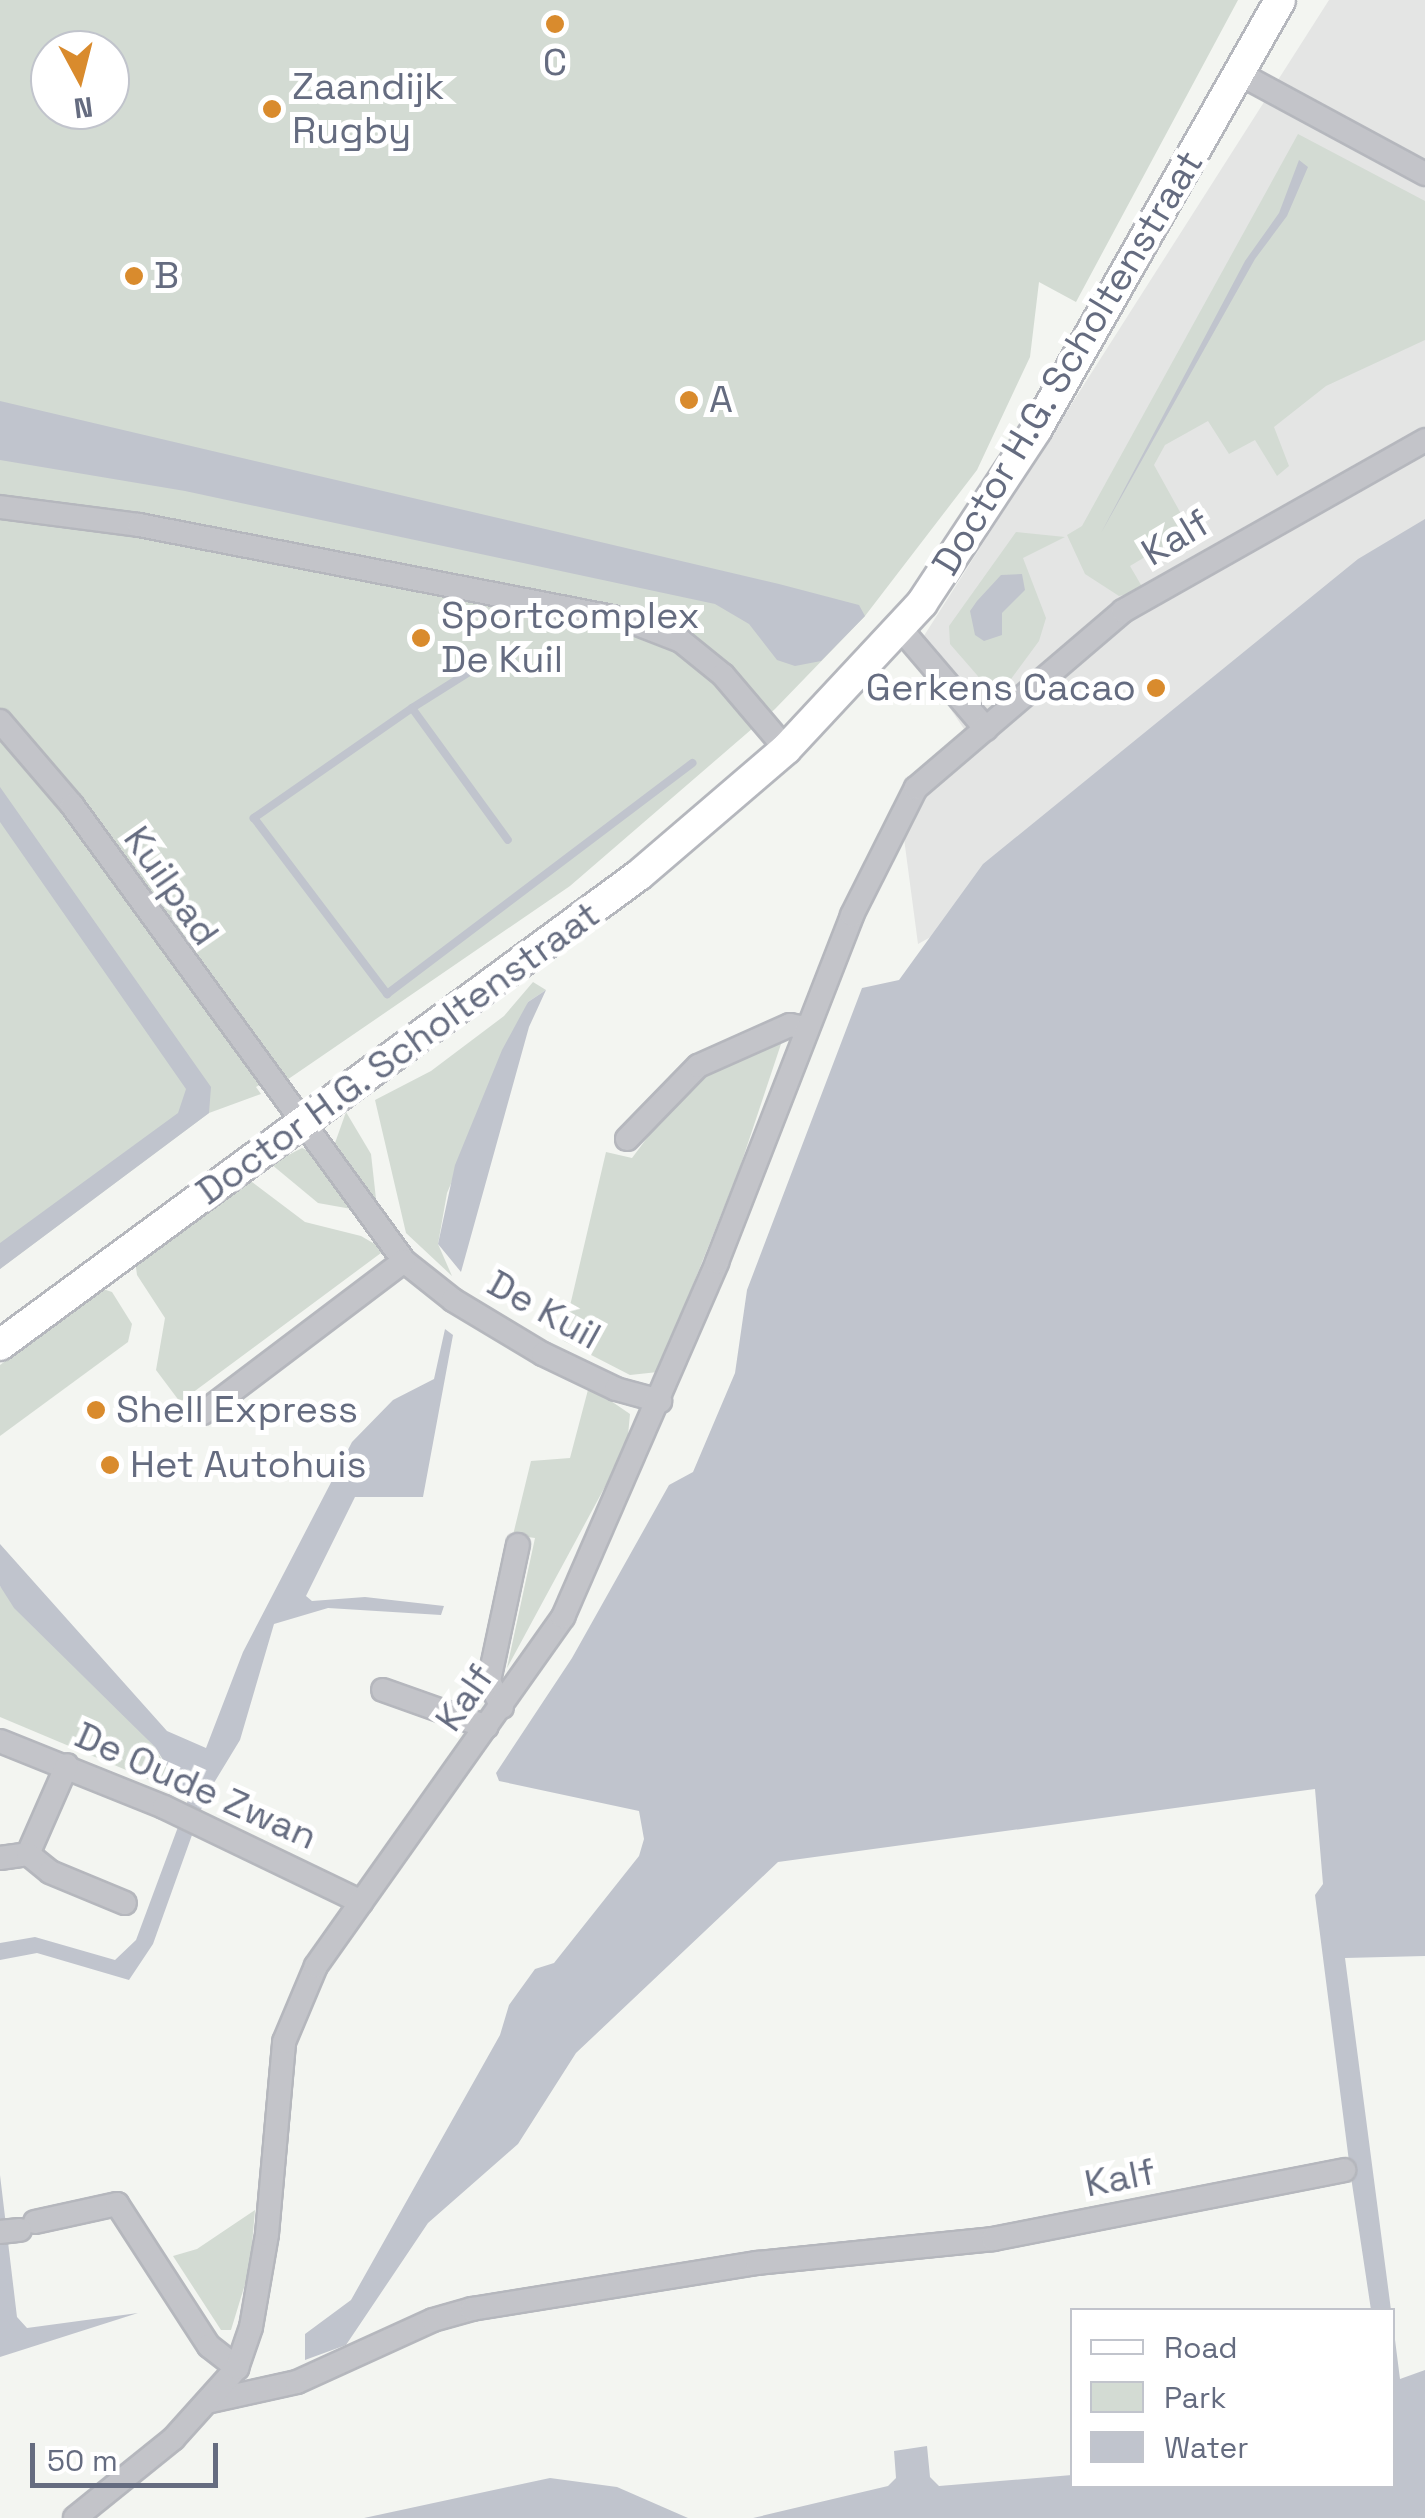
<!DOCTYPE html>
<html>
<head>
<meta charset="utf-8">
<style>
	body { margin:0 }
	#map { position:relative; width:1425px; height:2518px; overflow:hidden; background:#f3f5f1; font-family:"Space Grotesk",sans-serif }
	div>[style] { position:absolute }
	.built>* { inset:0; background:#e4e5e4 }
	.green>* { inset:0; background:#d3dbd3 }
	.water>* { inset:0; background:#c0c4cd }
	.stream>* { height:8px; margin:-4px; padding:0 4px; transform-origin:4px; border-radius:4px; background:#c0c4cd }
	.roads { filter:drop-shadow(2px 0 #b5b7bd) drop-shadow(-2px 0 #b5b7bd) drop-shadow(0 2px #b5b7bd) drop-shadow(0 -2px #b5b7bd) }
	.minor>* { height:22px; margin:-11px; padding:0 11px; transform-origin:11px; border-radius:11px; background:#c3c4c9 }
	.secondary>* { height:30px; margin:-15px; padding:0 15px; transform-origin:15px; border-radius:15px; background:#fff }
	.dots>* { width:28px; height:28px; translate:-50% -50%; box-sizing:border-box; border:5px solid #fff; border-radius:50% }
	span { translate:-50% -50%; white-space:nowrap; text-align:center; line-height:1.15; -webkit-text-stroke:10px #fff; paint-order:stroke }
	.poi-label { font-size:38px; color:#656c80 }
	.left { translate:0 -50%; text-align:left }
	.right { translate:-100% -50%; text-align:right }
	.street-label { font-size:38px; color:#656c80 }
	.legend { position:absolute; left:1070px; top:2308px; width:325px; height:180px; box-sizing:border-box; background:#fff; border:2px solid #c1c4cc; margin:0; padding:12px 18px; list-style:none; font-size:30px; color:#656c80 }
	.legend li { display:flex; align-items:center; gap:20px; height:50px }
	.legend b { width:50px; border:2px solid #c1c4cc }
	.north { position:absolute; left:30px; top:30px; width:100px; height:100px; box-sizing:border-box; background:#fff; border:2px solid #c1c4cc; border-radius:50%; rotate:173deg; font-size:28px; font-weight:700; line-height:40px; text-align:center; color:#656c80 }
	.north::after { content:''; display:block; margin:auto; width:35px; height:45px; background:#d98b2d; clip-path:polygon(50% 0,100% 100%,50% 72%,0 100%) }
	.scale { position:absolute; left:30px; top:2443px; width:188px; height:45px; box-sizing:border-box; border:5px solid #656c80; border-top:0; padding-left:12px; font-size:30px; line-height:35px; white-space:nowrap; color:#656c80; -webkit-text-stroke:8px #fff; paint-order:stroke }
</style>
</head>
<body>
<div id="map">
	<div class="built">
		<i style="clip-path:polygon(1329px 0,1425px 0,1425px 663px,918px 944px,903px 831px,964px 729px,913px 653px)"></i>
	</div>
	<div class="green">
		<i style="clip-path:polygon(evenodd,0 0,1238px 0,1076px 302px,1039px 282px,1030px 357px,977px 470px,865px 616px,775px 709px,570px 886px,284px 1082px,278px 1074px,256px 1087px,261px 1094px,209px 1113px,0 1269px,0 0,50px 50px,110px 50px,110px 110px,50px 110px,50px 50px)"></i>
		<i style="clip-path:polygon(1298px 134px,1425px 201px,1425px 340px,1326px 386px,1274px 427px,1289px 466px,1277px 476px,1255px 440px,1229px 454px,1208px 421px,1165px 445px,1154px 465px,1190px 530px,1130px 566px,1144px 590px,1119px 596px,1085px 574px,1067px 535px,1082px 526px)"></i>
		<i style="clip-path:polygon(1016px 532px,1065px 537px,1023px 558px,1046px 618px,1039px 641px,997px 698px,950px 644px,949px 626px)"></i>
		<i style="clip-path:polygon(533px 982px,546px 990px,528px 1002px,447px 1193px,438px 1244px,452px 1276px,406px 1233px,375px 1100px,431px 1071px,504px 1016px)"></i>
		<i style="clip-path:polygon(785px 1032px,739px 1170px,658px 1372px,630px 1375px,562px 1340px,606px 1152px,632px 1158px,692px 1078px)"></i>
		<i style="clip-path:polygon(346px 1112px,371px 1154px,377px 1208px,335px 1143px)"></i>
		<i style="clip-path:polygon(302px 1148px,312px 1152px,357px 1210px,318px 1203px,271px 1164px)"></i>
		<i style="clip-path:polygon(248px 1179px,305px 1222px,361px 1236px,385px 1250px,180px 1402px,156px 1370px,165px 1318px,137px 1275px,135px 1260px)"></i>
		<i style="clip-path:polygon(103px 1289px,112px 1292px,132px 1324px,128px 1342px,0 1436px,0 1365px)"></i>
		<i style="clip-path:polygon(589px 1386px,630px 1414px,627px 1446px,507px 1668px,535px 1538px,513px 1535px,531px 1461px,570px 1458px)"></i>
		<i style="clip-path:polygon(0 1586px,155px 1747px,173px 1781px,157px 1783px,0 1717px)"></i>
		<i style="clip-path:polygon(255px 2210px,250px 2268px,231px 2330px,221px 2330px,173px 2256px,197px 2249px)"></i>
	</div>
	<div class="water">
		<i style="clip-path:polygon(1299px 160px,1308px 167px,1287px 216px,1255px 259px,1101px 533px,1245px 261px,1279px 213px)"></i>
		<i style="clip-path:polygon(0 401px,779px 584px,859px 605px,865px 616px,821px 661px,795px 666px,777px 660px,749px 624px,715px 604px,185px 491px,0 460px)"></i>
		<i style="clip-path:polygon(1425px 519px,1425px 1956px,1345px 1958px,1391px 2310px,1371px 2310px,1351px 2177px,1315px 1895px,1323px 1884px,1315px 1789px,778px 1862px,576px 2053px,518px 2144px,428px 2223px,346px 2345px,305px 2360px,305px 2334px,351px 2300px,500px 2035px,509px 2005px,535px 1969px,554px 1963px,639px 1856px,644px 1839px,639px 1811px,499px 1781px,496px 1773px,572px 1658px,669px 1485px,693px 1472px,735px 1373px,747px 1290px,862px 988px,899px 980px,983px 864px,1358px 559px)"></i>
		<i style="clip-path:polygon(1022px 574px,1025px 590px,1002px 613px,1002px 635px,984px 641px,975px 635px,970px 611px,977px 601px,1001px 575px)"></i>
		<i style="clip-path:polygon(0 787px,211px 1087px,209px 1113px,0 1269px,0 1243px,178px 1113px,186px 1089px,0 822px)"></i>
		<i style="clip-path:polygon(546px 990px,529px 1027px,461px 1272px,438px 1244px,455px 1165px,502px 1050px,528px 1002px)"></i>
		<i style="clip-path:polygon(445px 1329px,453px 1335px,423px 1497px,355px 1497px,306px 1596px,312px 1601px,365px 1597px,444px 1606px,441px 1615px,328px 1608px,274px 1624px,240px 1740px,206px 1796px,153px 1944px,129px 1980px,37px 1953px,0 1960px,0 1943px,35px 1937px,115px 1960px,136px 1940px,188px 1800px,155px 1747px,14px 1608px,0 1586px,0 1544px,167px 1731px,206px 1748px,243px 1652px,352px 1442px,393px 1400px,434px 1379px)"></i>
		<i style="clip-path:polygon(0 2175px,17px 2317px,27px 2328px,138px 2313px,0 2357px)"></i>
		<i style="clip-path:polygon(1393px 2324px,1400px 2379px,1425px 2370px,1425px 2518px,753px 2518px,888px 2486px,896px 2478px,894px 2451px,927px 2446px,930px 2477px,939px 2486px,1072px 2475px,1072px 2486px,1392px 2486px)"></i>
		<i style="clip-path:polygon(550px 2478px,617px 2487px,688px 2518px,364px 2518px)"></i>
	</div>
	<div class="stream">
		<i style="left:485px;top:662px;width:86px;rotate:147.8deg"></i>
		<i style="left:412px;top:708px;width:163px;rotate:54deg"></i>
		<i style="left:412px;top:708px;width:193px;rotate:145.2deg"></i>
		<i style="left:254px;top:818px;width:221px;rotate:52.9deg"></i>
		<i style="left:387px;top:994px;width:383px;rotate:-37.1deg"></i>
	</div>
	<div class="roads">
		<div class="minor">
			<i style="left:1242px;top:75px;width:208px;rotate:28.4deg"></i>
			<i style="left:0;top:507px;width:140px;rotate:7.4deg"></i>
			<i style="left:139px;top:525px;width:497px;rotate:11deg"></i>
			<i style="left:627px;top:620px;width:58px;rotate:21.3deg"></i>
			<i style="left:681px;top:641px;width:54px;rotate:39deg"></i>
			<i style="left:723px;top:675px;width:97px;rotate:49.6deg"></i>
			<i style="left:899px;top:627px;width:134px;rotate:49.5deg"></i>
			<i style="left:0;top:721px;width:111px;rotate:49.4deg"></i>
			<i style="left:72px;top:805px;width:564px;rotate:53.94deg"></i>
			<i style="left:404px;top:1261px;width:63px;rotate:38.5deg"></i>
			<i style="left:453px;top:1300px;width:105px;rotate:31deg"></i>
			<i style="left:543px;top:1354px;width:81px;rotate:25.6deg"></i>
			<i style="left:616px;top:1389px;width:46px;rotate:15.3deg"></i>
			<i style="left:627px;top:1139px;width:102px;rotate:-45.8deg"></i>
			<i style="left:698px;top:1066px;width:101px;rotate:-24deg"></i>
			<i style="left:790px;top:1025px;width:16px;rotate:11deg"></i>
			<i style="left:203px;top:1413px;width:252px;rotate:-37.1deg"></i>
			<i style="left:383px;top:1690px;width:110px;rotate:19.6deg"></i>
			<i style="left:502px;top:1707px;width:29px;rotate:-117deg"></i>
			<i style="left:489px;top:1681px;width:139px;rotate:-78deg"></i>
			<i style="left:0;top:1741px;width:177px;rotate:21.9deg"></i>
			<i style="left:164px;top:1807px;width:219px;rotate:25.7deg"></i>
			<i style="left:28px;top:1854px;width:97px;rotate:-66.3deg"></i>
			<i style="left:0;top:1858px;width:28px;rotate:-8deg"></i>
			<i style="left:28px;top:1854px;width:28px;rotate:39deg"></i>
			<i style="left:50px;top:1872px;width:81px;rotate:22.5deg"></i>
			<i style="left:35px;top:2222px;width:84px;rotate:-12.4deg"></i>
			<i style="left:117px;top:2204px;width:169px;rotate:57.1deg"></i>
			<i style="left:209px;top:2346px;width:36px;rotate:38deg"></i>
			<i style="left:0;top:2232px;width:20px;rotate:-6deg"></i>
			<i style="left:211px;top:2401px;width:88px;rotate:-12.5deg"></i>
			<i style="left:297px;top:2382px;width:149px;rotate:-24.5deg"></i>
			<i style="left:433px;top:2320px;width:41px;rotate:-15.8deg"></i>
			<i style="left:472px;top:2309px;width:289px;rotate:-9.2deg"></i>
			<i style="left:757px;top:2263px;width:237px;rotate:-5.8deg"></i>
			<i style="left:993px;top:2239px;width:358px;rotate:-11.1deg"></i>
			<i style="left:75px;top:2518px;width:126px;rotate:-38.9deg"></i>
			<i style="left:173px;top:2439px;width:96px;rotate:-48deg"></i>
			<i style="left:237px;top:2368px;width:43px;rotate:-71.1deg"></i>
			<i style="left:251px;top:2327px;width:94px;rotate:-80.2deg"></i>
			<i style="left:267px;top:2234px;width:193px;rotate:-84.9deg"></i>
			<i style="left:284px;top:2042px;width:82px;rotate:-67.2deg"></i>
			<i style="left:316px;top:1966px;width:428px;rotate:-54.7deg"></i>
			<i style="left:563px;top:1617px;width:387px;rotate:-66.5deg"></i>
			<i style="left:717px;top:1262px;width:372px;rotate:-68.7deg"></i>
			<i style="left:852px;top:915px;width:142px;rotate:-63.3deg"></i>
			<i style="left:916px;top:788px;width:272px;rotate:-40.5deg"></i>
			<i style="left:1123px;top:611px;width:347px;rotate:-29.5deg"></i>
		</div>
		<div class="secondary">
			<i style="left:0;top:1345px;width:793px;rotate:-36.34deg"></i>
			<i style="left:639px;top:875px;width:194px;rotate:-40.6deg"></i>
			<i style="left:786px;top:749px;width:200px;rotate:-47deg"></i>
			<i style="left:922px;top:603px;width:207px;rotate:-56.6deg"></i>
			<i style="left:1036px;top:430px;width:494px;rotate:-60.4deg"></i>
		</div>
	</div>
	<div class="dots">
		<i style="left:555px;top:24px;background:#d98b2d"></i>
		<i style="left:272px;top:109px;background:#d98b2d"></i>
		<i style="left:134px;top:276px;background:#d98b2d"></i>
		<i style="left:689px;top:400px;background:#d98b2d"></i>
		<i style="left:421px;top:638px;background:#d98b2d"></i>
		<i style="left:1156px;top:688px;background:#d98b2d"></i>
		<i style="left:96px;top:1410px;background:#d98b2d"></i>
		<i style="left:110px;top:1465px;background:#d98b2d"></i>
	</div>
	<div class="poi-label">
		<span style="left:555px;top:63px">C</span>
		<span class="left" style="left:292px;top:109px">Zaandijk<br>Rugby</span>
		<span class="left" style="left:154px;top:276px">B</span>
		<span class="left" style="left:709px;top:400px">A</span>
		<span class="left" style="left:441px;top:638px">Sportcomplex<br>De Kuil</span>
		<span class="right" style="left:1136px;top:688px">Gerkens Cacao</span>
		<span class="left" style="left:116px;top:1410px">Shell Express</span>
		<span class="left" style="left:130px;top:1465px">Het Autohuis</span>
	</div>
	<div class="street-label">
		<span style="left:1068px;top:363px;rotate:-59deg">Doctor H.G. Scholtenstraat</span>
		<span style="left:1176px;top:538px;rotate:-31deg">Kalf</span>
		<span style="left:171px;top:886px;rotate:55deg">Kuilpad</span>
		<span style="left:398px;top:1053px;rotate:-36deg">Doctor H.G. Scholtenstraat</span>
		<span style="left:544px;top:1310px;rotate:29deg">De Kuil</span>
		<span style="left:465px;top:1698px;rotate:-55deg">Kalf</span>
		<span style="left:196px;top:1786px;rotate:24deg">De Oude Zwan</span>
		<span style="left:1120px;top:2178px;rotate:-11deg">Kalf</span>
	</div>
	<ul class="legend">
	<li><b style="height:12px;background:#fff"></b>Road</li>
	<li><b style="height:28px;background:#d3dbd3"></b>Park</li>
	<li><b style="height:28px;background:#c0c4cd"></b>Water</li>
	</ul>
	<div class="north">N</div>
	<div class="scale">50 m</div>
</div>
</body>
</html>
